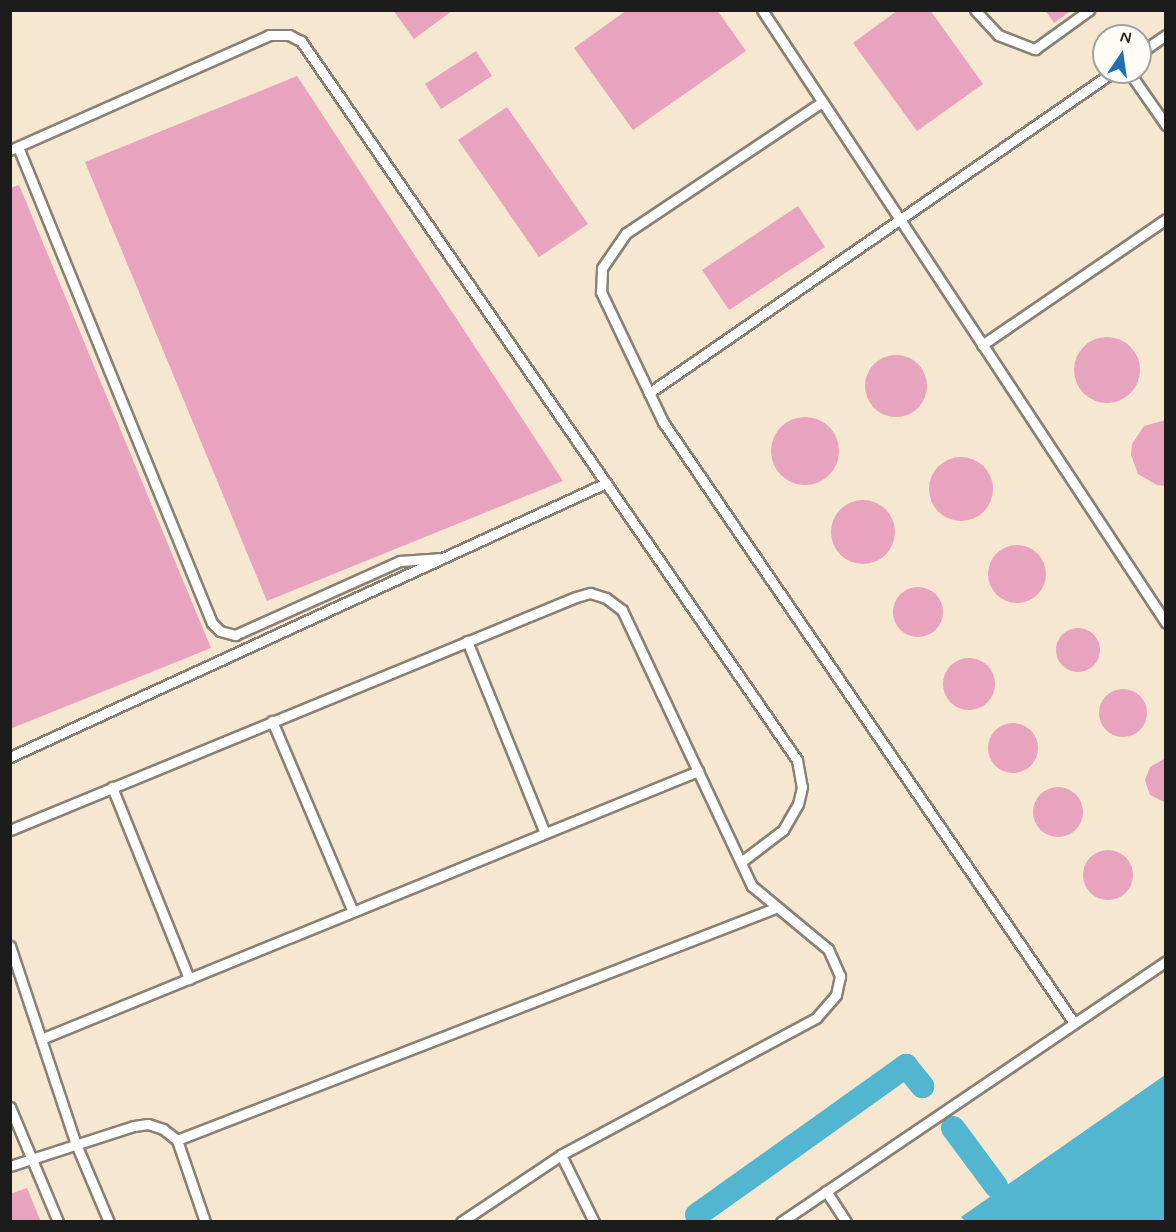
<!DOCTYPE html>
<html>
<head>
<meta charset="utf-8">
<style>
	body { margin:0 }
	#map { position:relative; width:1176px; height:1232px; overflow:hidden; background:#f5e7d0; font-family:Mynerve,sans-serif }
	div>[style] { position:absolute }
	.water>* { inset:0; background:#52b6d0 }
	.canal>* { height:24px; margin:-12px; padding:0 12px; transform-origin:12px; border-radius:12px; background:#52b6d0 }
	.building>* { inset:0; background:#e8a3bf }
	.round { border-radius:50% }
	.roads { filter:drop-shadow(2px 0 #888276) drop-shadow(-2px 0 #888276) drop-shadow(0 2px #888276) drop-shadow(0 -2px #888276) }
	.service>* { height:9px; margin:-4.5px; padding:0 4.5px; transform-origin:4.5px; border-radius:4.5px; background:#fff }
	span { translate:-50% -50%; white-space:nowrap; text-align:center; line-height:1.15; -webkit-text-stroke:4.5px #fdfcf7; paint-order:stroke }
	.frame { position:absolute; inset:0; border:12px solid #1c1c1c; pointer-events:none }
	.north { position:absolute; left:1092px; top:24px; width:60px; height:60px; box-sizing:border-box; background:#fdfcf7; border:2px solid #a3a29f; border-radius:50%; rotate:13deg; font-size:16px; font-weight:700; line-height:24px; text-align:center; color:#1c1c1c }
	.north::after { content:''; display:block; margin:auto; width:21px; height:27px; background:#1f6fb2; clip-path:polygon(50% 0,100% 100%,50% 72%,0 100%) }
</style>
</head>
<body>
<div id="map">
	<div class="water">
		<i style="clip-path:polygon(1165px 1075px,1165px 1221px,965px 1221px,961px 1217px)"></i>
	</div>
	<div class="canal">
		<i style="left:953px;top:1128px;width:72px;rotate:53.4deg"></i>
		<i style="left:697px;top:1215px;width:257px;rotate:-35.5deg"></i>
		<i style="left:906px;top:1066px;width:26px;rotate:51deg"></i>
	</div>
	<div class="building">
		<i style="clip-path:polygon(393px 10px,453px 10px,414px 39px)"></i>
		<i style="clip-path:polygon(627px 10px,717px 10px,746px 51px,633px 130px,574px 48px)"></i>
		<i style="clip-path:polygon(898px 10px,930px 10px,983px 84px,917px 131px,853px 43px)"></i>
		<i style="clip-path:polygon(1045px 10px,1072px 10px,1054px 23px)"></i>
		<i style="clip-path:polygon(476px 51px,492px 76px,441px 109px,425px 84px)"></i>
		<i style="clip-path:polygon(297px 76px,563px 481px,267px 601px,85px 162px)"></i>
		<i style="clip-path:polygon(507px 107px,588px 224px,539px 257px,458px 140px)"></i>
		<i style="clip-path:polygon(19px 185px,211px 648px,10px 729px,10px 188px)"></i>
		<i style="clip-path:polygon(798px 206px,825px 247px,729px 310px,702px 270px)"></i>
		<i class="round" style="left:1074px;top:337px;width:66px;height:66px"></i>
		<i class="round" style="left:865px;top:355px;width:62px;height:62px"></i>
		<i class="round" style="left:771px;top:417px;width:68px;height:68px"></i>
		<i style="clip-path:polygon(1166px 420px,1166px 486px,1157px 485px,1138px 474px,1131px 455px,1132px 444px,1144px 426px)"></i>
		<i class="round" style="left:929px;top:457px;width:64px;height:64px"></i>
		<i class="round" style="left:831px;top:500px;width:64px;height:64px"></i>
		<i class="round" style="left:988px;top:545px;width:58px;height:58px"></i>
		<i class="round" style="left:893px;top:587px;width:50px;height:50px"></i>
		<i class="round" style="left:1056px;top:628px;width:44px;height:44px"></i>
		<i class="round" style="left:943px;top:658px;width:52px;height:52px"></i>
		<i class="round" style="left:1099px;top:689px;width:48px;height:48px"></i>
		<i class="round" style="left:988px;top:723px;width:50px;height:50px"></i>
		<i style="clip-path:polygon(1166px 758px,1166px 803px,1150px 795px,1145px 780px,1150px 767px)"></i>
		<i class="round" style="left:1033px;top:787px;width:50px;height:50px"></i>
		<i class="round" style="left:1083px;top:850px;width:50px;height:50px"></i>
		<i style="clip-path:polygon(27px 1188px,41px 1222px,10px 1222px,10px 1194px)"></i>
	</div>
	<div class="roads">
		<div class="service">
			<i style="left:762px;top:10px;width:734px;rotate:56.61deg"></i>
			<i style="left:975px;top:10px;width:34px;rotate:47deg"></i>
			<i style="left:998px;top:35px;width:40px;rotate:21deg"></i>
			<i style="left:1035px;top:49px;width:67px;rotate:-35.8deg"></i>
			<i style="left:1140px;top:53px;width:32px;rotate:-35deg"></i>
			<i style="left:1129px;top:72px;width:65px;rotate:55.1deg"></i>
			<i style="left:822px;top:102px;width:236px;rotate:146.2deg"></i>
			<i style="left:626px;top:233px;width:42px;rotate:124.4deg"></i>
			<i style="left:602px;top:268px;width:24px;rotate:92deg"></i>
			<i style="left:601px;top:292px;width:144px;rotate:64.5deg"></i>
			<i style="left:663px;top:422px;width:728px;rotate:55.63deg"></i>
			<i style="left:18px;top:147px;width:514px;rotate:67.83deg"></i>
			<i style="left:212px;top:623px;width:11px;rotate:45deg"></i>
			<i style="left:220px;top:631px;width:16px;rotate:15deg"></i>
			<i style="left:235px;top:635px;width:181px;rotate:-24.2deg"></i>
			<i style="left:400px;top:561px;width:39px;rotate:-4deg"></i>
			<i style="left:10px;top:150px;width:283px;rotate:-23.9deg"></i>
			<i style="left:269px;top:35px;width:20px"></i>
			<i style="left:289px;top:35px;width:13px;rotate:27deg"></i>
			<i style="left:301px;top:41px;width:873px;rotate:55.4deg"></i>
			<i style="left:797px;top:760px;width:27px;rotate:80deg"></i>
			<i style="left:802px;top:787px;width:17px;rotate:103deg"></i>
			<i style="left:798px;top:804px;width:30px;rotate:120deg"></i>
			<i style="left:783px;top:830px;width:53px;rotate:142.7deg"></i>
			<i style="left:982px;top:345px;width:223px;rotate:-34.4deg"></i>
			<i style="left:649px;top:393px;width:564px;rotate:-34.68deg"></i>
			<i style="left:467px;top:641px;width:207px;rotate:67.9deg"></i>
			<i style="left:272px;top:721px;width:207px;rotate:67deg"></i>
			<i style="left:10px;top:757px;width:656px;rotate:-24.69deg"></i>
			<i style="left:112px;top:787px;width:207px;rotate:68.1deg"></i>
			<i style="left:10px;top:830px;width:612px;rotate:-22.38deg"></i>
			<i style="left:576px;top:597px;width:15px;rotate:-16deg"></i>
			<i style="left:590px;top:593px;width:17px;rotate:17deg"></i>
			<i style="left:606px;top:598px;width:20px;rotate:37deg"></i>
			<i style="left:622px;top:610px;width:305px;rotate:64.8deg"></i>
			<i style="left:752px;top:886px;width:99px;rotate:39.7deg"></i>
			<i style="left:828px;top:949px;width:30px;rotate:66deg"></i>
			<i style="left:840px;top:976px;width:19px;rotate:102deg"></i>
			<i style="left:836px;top:995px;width:30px;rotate:131deg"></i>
			<i style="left:816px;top:1018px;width:289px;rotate:151.8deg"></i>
			<i style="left:561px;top:1155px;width:120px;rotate:146.2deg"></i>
			<i style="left:10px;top:946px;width:209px;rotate:71.6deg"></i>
			<i style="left:76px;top:1144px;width:85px;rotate:67.1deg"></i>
			<i style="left:41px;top:1039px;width:710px;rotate:-22.19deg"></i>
			<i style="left:10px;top:1107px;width:125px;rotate:67.3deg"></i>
			<i style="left:177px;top:1140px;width:641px;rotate:-21.2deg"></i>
			<i style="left:561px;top:1155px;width:75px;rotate:63.8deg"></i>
			<i style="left:10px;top:1166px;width:130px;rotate:-17.9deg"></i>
			<i style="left:134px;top:1126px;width:14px;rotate:-8deg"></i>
			<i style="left:148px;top:1124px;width:16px;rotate:18deg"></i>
			<i style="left:163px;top:1129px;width:18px;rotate:38deg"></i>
			<i style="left:177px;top:1140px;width:87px;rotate:71.1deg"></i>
			<i style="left:826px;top:1191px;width:37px;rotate:57deg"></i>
			<i style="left:781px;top:1222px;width:465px;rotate:-34.1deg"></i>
		</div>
	</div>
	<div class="frame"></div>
	<div class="north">N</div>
</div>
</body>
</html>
